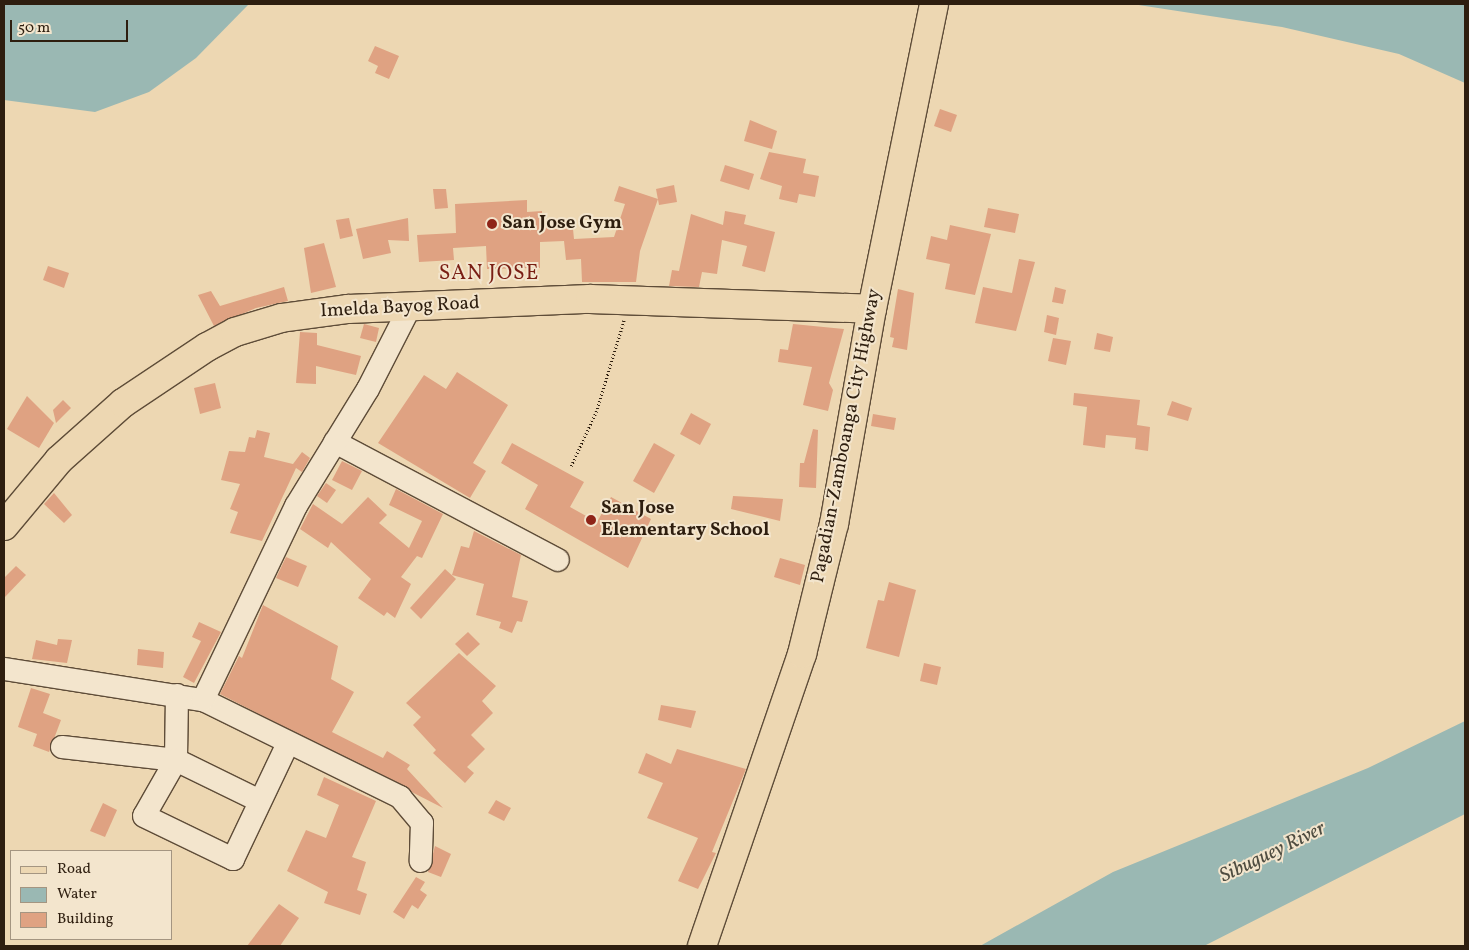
<!DOCTYPE html>
<html>
<head>
<meta charset="utf-8">
<style>
	body { margin:0 }
	#map { position:relative; width:1469px; height:950px; overflow:hidden; background:#edd7b2; font-family:Vollkorn,serif }
	div>[style] { position:absolute }
	.water>* { inset:0; background:#9ab8b3 }
	.building>* { inset:0; background:#dfa282 }
	.path>* { height:2.5px; margin-top:-1.25px; transform-origin:0; background:repeating-linear-gradient(90deg,#2e1e0f 0 1px,transparent 0 3.5px) }
	.roads { filter:drop-shadow(1px 0 #5e4c38) drop-shadow(-1px 0 #5e4c38) drop-shadow(0 1px #5e4c38) drop-shadow(0 -1px #5e4c38) }
	.minor>* { height:22px; margin:-11px; padding:0 11px; transform-origin:11px; border-radius:11px; background:#f3e5cd }
	.major>* { height:28px; margin:-14px; padding:0 14px; transform-origin:14px; border-radius:14px; background:#edd7b2 }
	.highway>* { height:28px; margin:-14px; padding:0 14px; transform-origin:14px; border-radius:14px; background:#edd7b2 }
	.dots>* { width:14px; height:14px; translate:-50% -50%; box-sizing:border-box; border:2px solid #f3e5cd; border-radius:50% }
	span { translate:-50% -50%; white-space:nowrap; text-align:center; line-height:1.15; -webkit-text-stroke:4px #f3e5cd; paint-order:stroke }
	.poi-label { font-size:19px; color:#2e1e0f; font-weight:700 }
	.left { translate:0 -50%; text-align:left }
	.street-label { font-size:19px; color:#2e1e0f }
	.water-label { font-size:20px; color:#4e4c40; font-style:italic }
	.quarter-label { font-size:21px; color:#7a1f14; letter-spacing:1px }
	.frame { position:absolute; inset:0; border:5px solid #2e1e0f; pointer-events:none }
	.legend { position:absolute; left:10px; top:850px; width:162px; height:90px; box-sizing:border-box; background:#f3e5cd; border:1px solid #a49581; margin:0; padding:6px 9px; list-style:none; font-size:15px; color:#2e1e0f }
	.legend li { display:flex; align-items:center; gap:10px; height:25px }
	.legend b { width:25px; border:1px solid #a49581 }
	.scale { position:absolute; left:10px; top:20px; width:118px; height:22px; box-sizing:border-box; border:2px solid #2e1e0f; border-top:0; padding-left:6px; font-size:15px; line-height:18px; white-space:nowrap; color:#2e1e0f; -webkit-text-stroke:4px #f3e5cd; paint-order:stroke }
</style>
</head>
<body>
<div id="map">
	<div class="water">
		<i style="clip-path:polygon(4px 4px,249px 4px,196px 58px,149px 92px,95px 112px,4px 100px)"></i>
		<i style="clip-path:polygon(1132px 4px,1465px 4px,1465px 83px,1399px 54px,1282px 27px)"></i>
		<i style="clip-path:polygon(1465px 721px,1465px 814px,1204px 946px,980px 946px,1113px 872px,1368px 768px)"></i>
	</div>
	<div class="building">
		<i style="clip-path:polygon(375px 46px,399px 56px,389px 79px,375px 73px,378px 66px,368px 61px)"></i>
		<i style="clip-path:polygon(940px 109px,957px 115px,951px 132px,934px 126px)"></i>
		<i style="clip-path:polygon(750px 120px,777px 131px,772px 149px,744px 141px)"></i>
		<i style="clip-path:polygon(769px 152px,806px 159px,803px 173px,819px 176px,815px 197px,799px 194px,797px 203px,779px 199px,782px 186px,760px 179px)"></i>
		<i style="clip-path:polygon(725px 165px,754px 174px,749px 190px,720px 181px)"></i>
		<i style="clip-path:polygon(674px 185px,677px 202px,659px 205px,656px 189px)"></i>
		<i style="clip-path:polygon(619px 186px,658px 199px,640px 251px,636px 282px,582px 282px,581px 259px,566px 260px,564px 241px,540px 242px,540px 268px,487px 269px,486px 246px,453px 248px,454px 260px,419px 262px,417px 235px,456px 233px,455px 204px,527px 200px,527px 212px,542px 211px,542px 221px,572px 219px,574px 239px,614px 237px,625px 204px,614px 201px)"></i>
		<i style="clip-path:polygon(433px 189px,446px 189px,448px 208px,435px 209px)"></i>
		<i style="clip-path:polygon(988px 208px,1019px 214px,1015px 233px,984px 227px)"></i>
		<i style="clip-path:polygon(725px 211px,746px 215px,744px 224px,775px 232px,765px 272px,742px 266px,747px 246px,722px 240px,717px 274px,702px 272px,699px 287px,669px 286px,672px 270px,679px 271px,691px 214px,723px 225px)"></i>
		<i style="clip-path:polygon(349px 218px,353px 236px,340px 239px,336px 220px)"></i>
		<i style="clip-path:polygon(408px 218px,409px 241px,388px 240px,391px 253px,363px 259px,356px 229px)"></i>
		<i style="clip-path:polygon(950px 225px,991px 234px,975px 295px,945px 289px,950px 264px,926px 259px,931px 236px,947px 240px)"></i>
		<i style="clip-path:polygon(324px 243px,336px 287px,311px 293px,304px 248px)"></i>
		<i style="clip-path:polygon(1019px 259px,1035px 262px,1016px 331px,975px 323px,983px 287px,1012px 293px)"></i>
		<i style="clip-path:polygon(48px 266px,69px 273px,64px 288px,43px 280px)"></i>
		<i style="clip-path:polygon(284px 287px,288px 301px,256px 308px,214px 326px,198px 295px,211px 291px,220px 306px)"></i>
		<i style="clip-path:polygon(1055px 287px,1066px 290px,1063px 304px,1052px 302px)"></i>
		<i style="clip-path:polygon(898px 289px,914px 293px,907px 350px,892px 347px,894px 338px,890px 337px)"></i>
		<i style="clip-path:polygon(1047px 315px,1059px 318px,1056px 335px,1044px 332px)"></i>
		<i style="clip-path:polygon(364px 324px,379px 328px,376px 342px,360px 338px)"></i>
		<i style="clip-path:polygon(793px 324px,844px 329px,829px 383px,833px 390px,828px 411px,803px 405px,812px 367px,778px 362px,780px 349px,788px 350px)"></i>
		<i style="clip-path:polygon(300px 332px,317px 333px,317px 345px,361px 356px,356px 375px,316px 366px,316px 384px,296px 383px)"></i>
		<i style="clip-path:polygon(1097px 333px,1113px 337px,1110px 352px,1094px 349px)"></i>
		<i style="clip-path:polygon(1053px 338px,1071px 341px,1066px 365px,1048px 361px)"></i>
		<i style="clip-path:polygon(457px 372px,508px 405px,473px 463px,486px 471px,470px 498px,378px 443px,424px 375px,446px 389px)"></i>
		<i style="clip-path:polygon(215px 383px,221px 408px,200px 414px,194px 388px)"></i>
		<i style="clip-path:polygon(1074px 393px,1140px 400px,1137px 425px,1150px 427px,1148px 451px,1135px 449px,1136px 438px,1106px 435px,1105px 448px,1083px 445px,1087px 407px,1073px 405px)"></i>
		<i style="clip-path:polygon(27px 396px,54px 423px,39px 448px,7px 429px)"></i>
		<i style="clip-path:polygon(63px 400px,71px 408px,56px 423px,53px 410px)"></i>
		<i style="clip-path:polygon(1172px 401px,1192px 408px,1188px 421px,1167px 415px)"></i>
		<i style="clip-path:polygon(691px 413px,711px 424px,700px 445px,680px 434px)"></i>
		<i style="clip-path:polygon(873px 414px,896px 418px,894px 430px,871px 426px)"></i>
		<i style="clip-path:polygon(813px 429px,818px 430px,816px 488px,799px 487px,800px 463px,804px 463px)"></i>
		<i style="clip-path:polygon(257px 430px,270px 433px,264px 457px,293px 464px,302px 452px,310px 458px,302px 472px,296px 468px,262px 541px,230px 533px,238px 512px,230px 509px,240px 484px,221px 480px,229px 451px,245px 452px,249px 437px,255px 438px)"></i>
		<i style="clip-path:polygon(512px 443px,584px 482px,570px 507px,597px 522px,611px 497px,651px 519px,628px 568px,525px 509px,538px 485px,501px 463px)"></i>
		<i style="clip-path:polygon(654px 443px,675px 455px,654px 493px,633px 481px)"></i>
		<i style="clip-path:polygon(342px 461px,362px 471px,352px 490px,332px 480px)"></i>
		<i style="clip-path:polygon(326px 483px,336px 490px,327px 503px,317px 496px)"></i>
		<i style="clip-path:polygon(396px 489px,443px 514px,422px 558px,417px 556px,401px 577px,411px 584px,395px 618px,387px 612px,384px 616px,358px 598px,371px 579px,331px 542px,328px 548px,300px 529px,313px 504px,342px 524px,368px 497px,387px 515px,379px 523px,409px 548px,422px 521px,389px 505px)"></i>
		<i style="clip-path:polygon(54px 493px,72px 515px,64px 523px,44px 504px)"></i>
		<i style="clip-path:polygon(733px 496px,783px 499px,780px 521px,731px 509px)"></i>
		<i style="clip-path:polygon(474px 531px,521px 555px,512px 597px,528px 601px,522px 622px,517px 621px,512px 633px,499px 628px,501px 622px,476px 615px,484px 584px,452px 575px,461px 546px,469px 548px)"></i>
		<i style="clip-path:polygon(286px 557px,307px 566px,298px 587px,276px 578px)"></i>
		<i style="clip-path:polygon(780px 558px,805px 565px,800px 585px,774px 577px)"></i>
		<i style="clip-path:polygon(16px 566px,26px 575px,4px 598px,4px 578px)"></i>
		<i style="clip-path:polygon(445px 569px,456px 579px,421px 619px,410px 608px)"></i>
		<i style="clip-path:polygon(889px 582px,916px 590px,899px 657px,866px 648px,878px 600px,884px 601px)"></i>
		<i style="clip-path:polygon(263px 605px,338px 646px,331px 679px,354px 692px,332px 732px,383px 758px,387px 751px,410px 765px,407px 769px,443px 808px,220px 694px,239px 656px,242px 658px)"></i>
		<i style="clip-path:polygon(199px 622px,221px 632px,194px 683px,183px 677px,201px 641px,192px 637px)"></i>
		<i style="clip-path:polygon(468px 632px,480px 644px,467px 656px,455px 644px)"></i>
		<i style="clip-path:polygon(58px 639px,72px 640px,67px 663px,32px 659px,36px 640px,57px 645px)"></i>
		<i style="clip-path:polygon(138px 649px,164px 652px,163px 668px,137px 665px)"></i>
		<i style="clip-path:polygon(459px 653px,496px 686px,482px 701px,493px 713px,471px 735px,485px 749px,467px 767px,474px 773px,465px 783px,433px 753px,436px 750px,413px 725px,421px 717px,406px 703px)"></i>
		<i style="clip-path:polygon(924px 663px,941px 667px,937px 685px,920px 681px)"></i>
		<i style="clip-path:polygon(31px 688px,50px 694px,43px 713px,61px 720px,49px 752px,33px 746px,37px 734px,18px 727px)"></i>
		<i style="clip-path:polygon(661px 705px,696px 711px,691px 728px,658px 720px)"></i>
		<i style="clip-path:polygon(677px 749px,746px 769px,712px 852px,716px 853px,698px 889px,678px 881px,698px 838px,647px 818px,663px 783px,638px 773px,646px 753px,671px 764px)"></i>
		<i style="clip-path:polygon(324px 777px,376px 801px,352px 857px,366px 862px,357px 890px,367px 894px,360px 915px,324px 903px,328px 892px,287px 871px,306px 830px,326px 838px,339px 805px,317px 795px)"></i>
		<i style="clip-path:polygon(496px 800px,511px 808px,504px 821px,488px 813px)"></i>
		<i style="clip-path:polygon(103px 803px,117px 810px,105px 837px,90px 831px)"></i>
		<i style="clip-path:polygon(435px 846px,451px 854px,441px 877px,428px 872px)"></i>
		<i style="clip-path:polygon(416px 877px,425px 882px,420px 890px,427px 895px,418px 909px,412px 905px,404px 919px,393px 912px)"></i>
		<i style="clip-path:polygon(279px 904px,299px 918px,280px 946px,247px 946px)"></i>
	</div>
	<div class="path">
		<i style="left:571px;top:466px;width:60px;rotate:-65.2deg"></i>
		<i style="left:596px;top:412px;width:96px;rotate:-73.1deg"></i>
	</div>
	<div class="roads">
		<div class="minor">
			<i style="left:335px;top:442px;width:252px;rotate:27.9deg"></i>
			<i style="left:4px;top:669px;width:201px;rotate:8.9deg"></i>
			<i style="left:203px;top:700px;width:220px;rotate:26.2deg"></i>
			<i style="left:400px;top:797px;width:34px;rotate:50deg"></i>
			<i style="left:422px;top:823px;width:38px;rotate:92deg"></i>
			<i style="left:177px;top:695px;width:65px;rotate:90.9deg"></i>
			<i style="left:176px;top:760px;width:64px;rotate:119.7deg"></i>
			<i style="left:144px;top:816px;width:99px;rotate:25.8deg"></i>
			<i style="left:233px;top:859px;width:128px;rotate:-64.6deg"></i>
			<i style="left:203px;top:700px;width:215px;rotate:-64.4deg"></i>
			<i style="left:296px;top:506px;width:137px;rotate:-58.4deg"></i>
			<i style="left:368px;top:389px;width:92px;rotate:-62.9deg"></i>
			<i style="left:62px;top:747px;width:115px;rotate:6.5deg"></i>
			<i style="left:176px;top:760px;width:93px;rotate:26deg"></i>
		</div>
		<div class="major">
			<i style="left:4px;top:526px;width:86px;rotate:-50.2deg"></i>
			<i style="left:59px;top:460px;width:86px;rotate:-41.7deg"></i>
			<i style="left:123px;top:403px;width:101px;rotate:-33.7deg"></i>
			<i style="left:207px;top:347px;width:32px;rotate:-28deg"></i>
			<i style="left:235px;top:332px;width:48px;rotate:-16.9deg"></i>
			<i style="left:281px;top:318px;width:68px;rotate:-7.7deg"></i>
			<i style="left:348px;top:309px;width:242px;rotate:-2.4deg"></i>
			<i style="left:590px;top:299px;width:282px;rotate:2deg"></i>
		</div>
		<div class="highway">
			<i style="left:702px;top:946px;width:309px;rotate:-71.1deg"></i>
			<i style="left:802px;top:654px;width:134px;rotate:-76.2deg"></i>
			<i style="left:834px;top:524px;width:218px;rotate:-80deg"></i>
			<i style="left:872px;top:309px;width:311px;rotate:-78.5deg"></i>
		</div>
	</div>
	<div class="dots">
		<i style="left:492px;top:224px;background:#8f2418"></i>
		<i style="left:591px;top:520px;background:#8f2418"></i>
	</div>
	<div class="poi-label">
		<span class="left" style="left:502px;top:224px">San Jose Gym</span>
		<span class="left" style="left:601px;top:520px">San Jose<br>Elementary School</span>
	</div>
	<div class="street-label">
		<span style="left:400px;top:308px;rotate:-3deg">Imelda Bayog Road</span>
		<span style="left:847px;top:436px;rotate:-79deg">Pagadian-Zamboanga City Highway</span>
	</div>
	<div class="water-label">
		<span style="left:1273px;top:853px;rotate:-26deg">Sibuguey River</span>
	</div>
	<div class="quarter-label">
		<span style="left:489px;top:274px">SAN JOSE</span>
	</div>
	<div class="frame"></div>
	<ul class="legend">
	<li><b style="height:6px;background:#edd7b2"></b>Road</li>
	<li><b style="height:14px;background:#9ab8b3"></b>Water</li>
	<li><b style="height:14px;background:#dfa282"></b>Building</li>
	</ul>
	<div class="scale">50 m</div>
</div>
</body>
</html>
